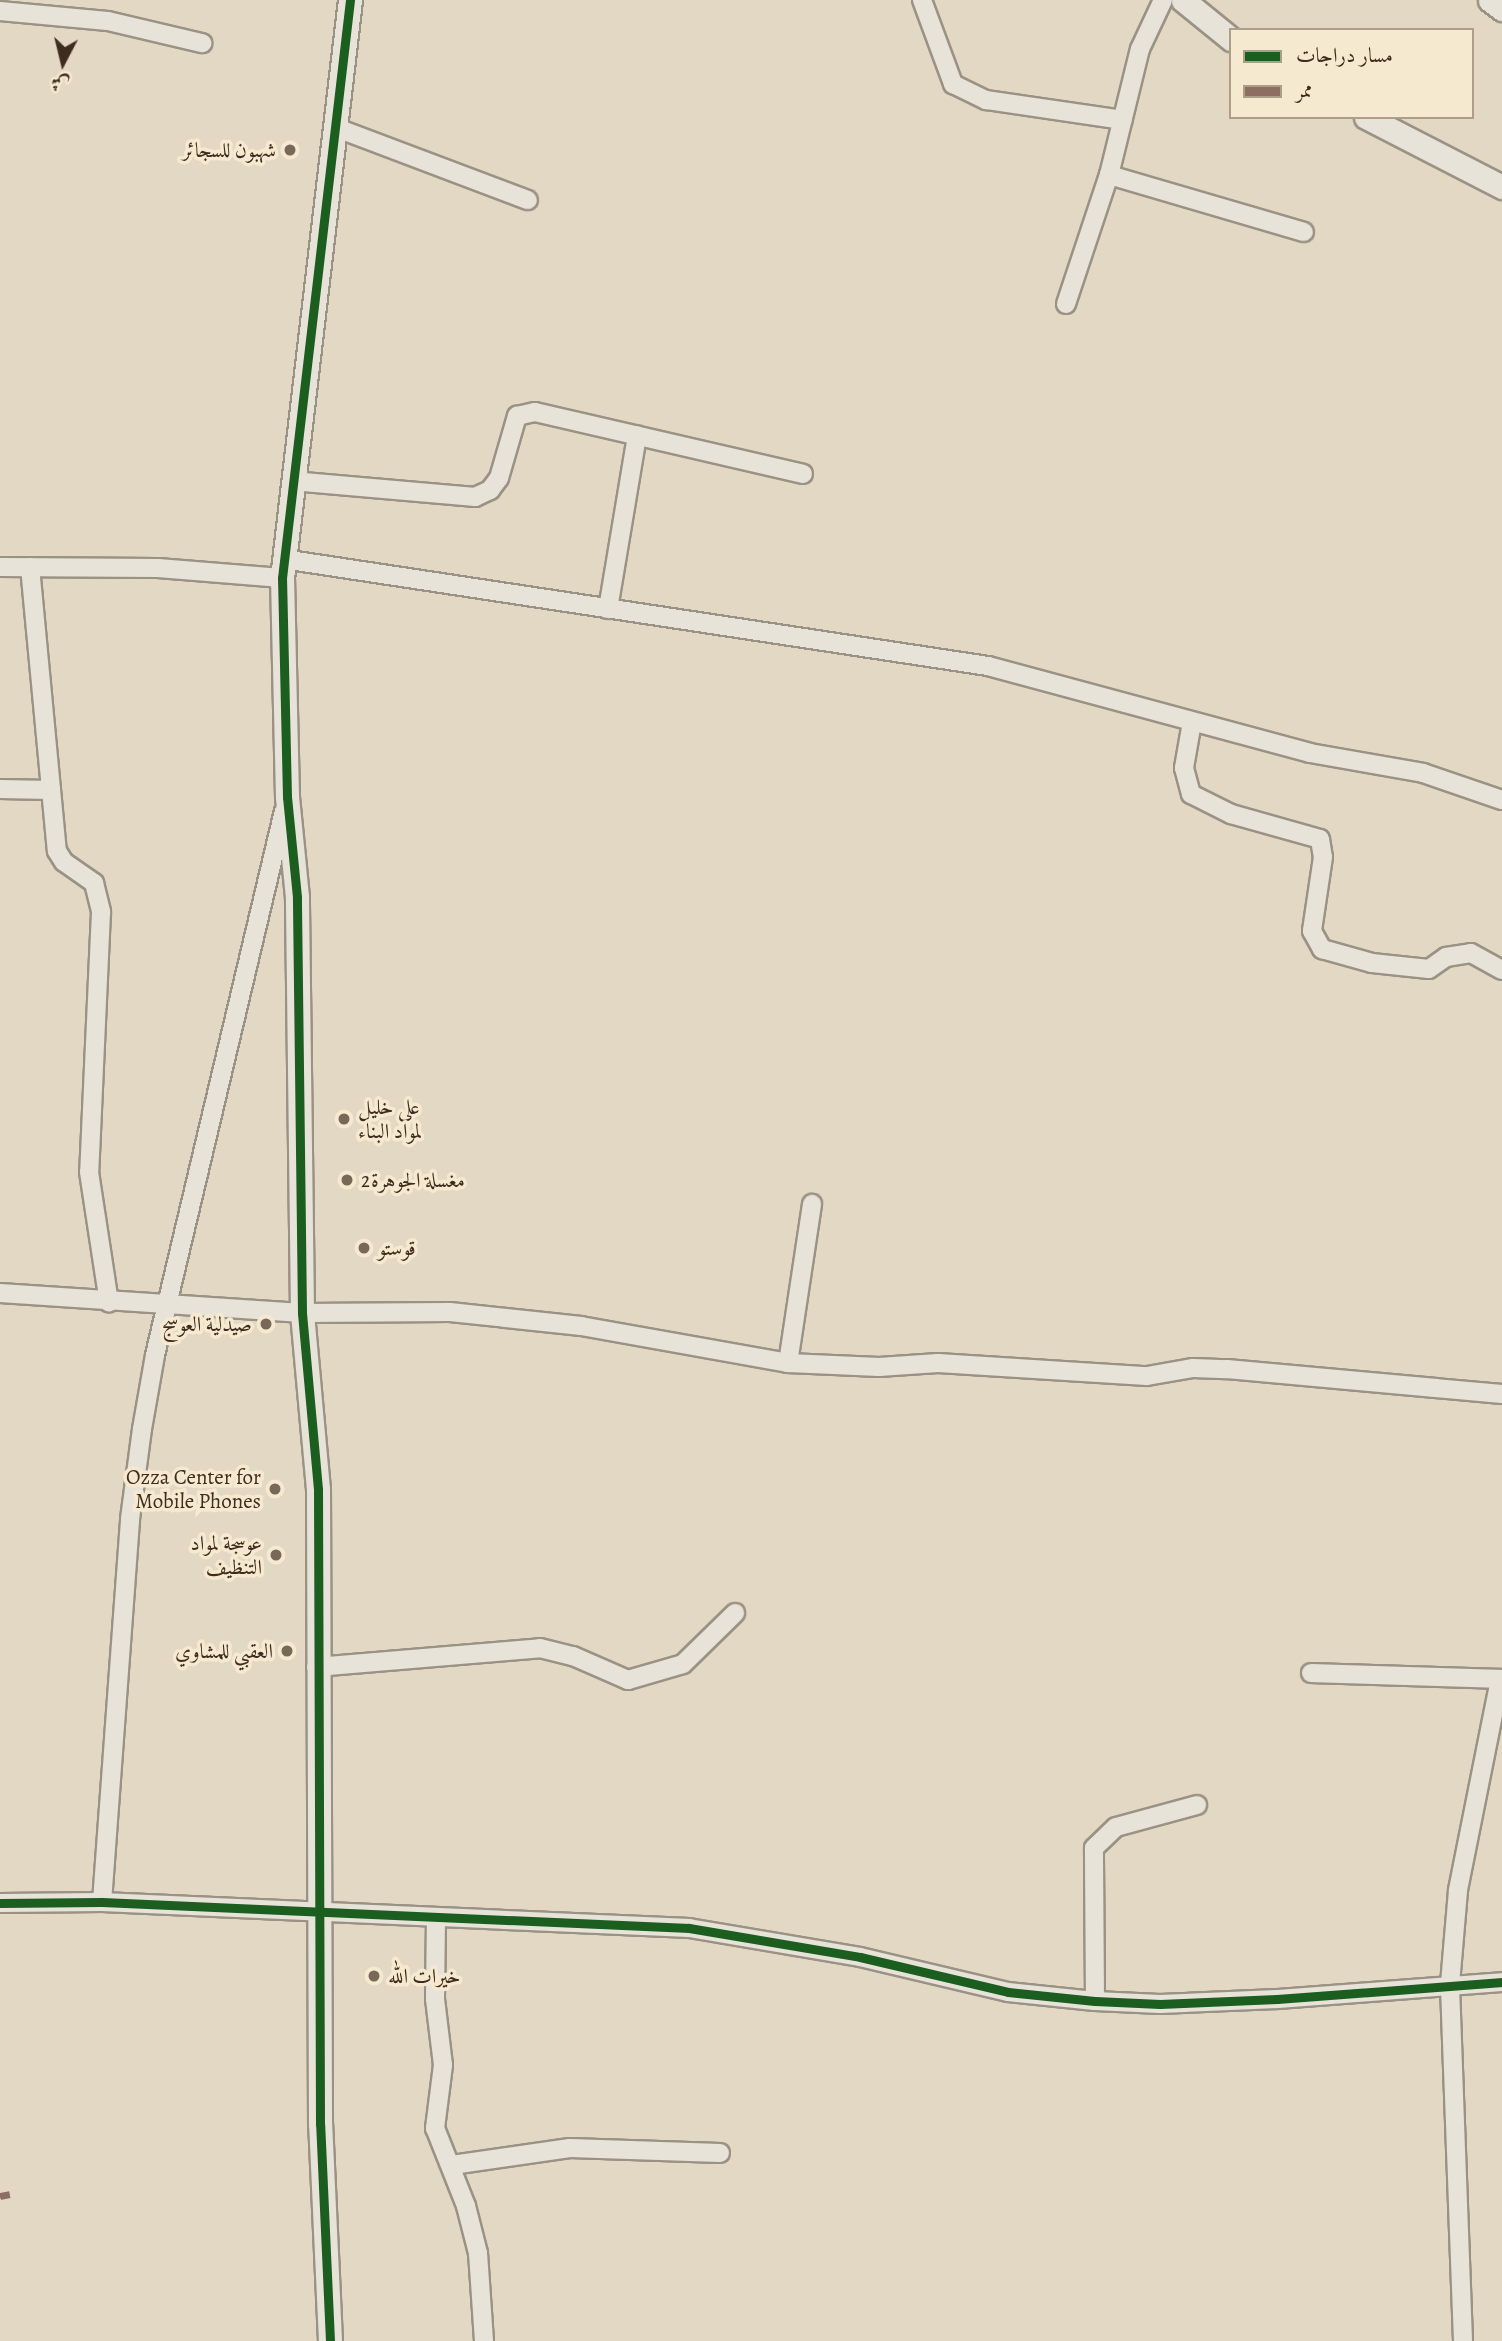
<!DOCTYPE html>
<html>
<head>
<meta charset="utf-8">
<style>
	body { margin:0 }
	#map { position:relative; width:1502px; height:2341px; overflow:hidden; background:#e3d8c3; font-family:Alegreya,Amiri,serif }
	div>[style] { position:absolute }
	.roads { filter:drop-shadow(2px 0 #9a9284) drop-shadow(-2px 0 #9a9284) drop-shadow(0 2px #9a9284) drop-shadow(0 -2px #9a9284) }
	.minor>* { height:18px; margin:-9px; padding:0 9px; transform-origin:9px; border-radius:9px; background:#e8e3d8 }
	.tertiary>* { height:23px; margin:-11.5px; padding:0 11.5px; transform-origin:11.5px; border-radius:11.5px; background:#e8e3d8 }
	.quiet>* { height:7px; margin-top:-3.5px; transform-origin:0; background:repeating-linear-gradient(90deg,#8d6e63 0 14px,transparent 0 21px) }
	.cycleway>* { height:9px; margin:-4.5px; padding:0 4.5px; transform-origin:4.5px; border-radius:4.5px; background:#1b5e20 }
	.dots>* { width:19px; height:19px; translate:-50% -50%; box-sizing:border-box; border:4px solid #f5e9d0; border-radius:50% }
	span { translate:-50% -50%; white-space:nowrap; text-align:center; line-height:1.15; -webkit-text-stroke:7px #f5e9d0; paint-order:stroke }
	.poi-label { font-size:21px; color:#402c1e }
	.right { translate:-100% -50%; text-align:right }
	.left { translate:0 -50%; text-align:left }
	.legend { position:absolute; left:1229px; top:28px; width:245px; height:91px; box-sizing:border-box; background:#f5e9d0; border:2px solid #ad9d89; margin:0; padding:9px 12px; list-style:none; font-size:21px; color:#402c1e }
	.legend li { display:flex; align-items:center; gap:14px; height:35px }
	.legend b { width:35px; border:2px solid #ad9d89 }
	.north { position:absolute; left:28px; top:28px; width:70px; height:70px; -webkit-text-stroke:5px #f5e9d0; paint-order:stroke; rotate:187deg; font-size:19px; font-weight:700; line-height:28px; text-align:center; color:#402c1e }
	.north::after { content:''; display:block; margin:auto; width:24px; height:32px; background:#402c1e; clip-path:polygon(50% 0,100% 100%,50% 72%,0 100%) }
</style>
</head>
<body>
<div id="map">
	<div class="roads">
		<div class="minor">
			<i style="left:922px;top:0;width:90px;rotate:69.7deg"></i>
			<i style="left:953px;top:84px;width:37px;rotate:26deg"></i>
			<i style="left:986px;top:100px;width:138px;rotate:8.3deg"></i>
			<i style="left:0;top:11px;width:108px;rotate:5.3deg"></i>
			<i style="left:108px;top:21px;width:97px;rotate:13.2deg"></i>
			<i style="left:337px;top:128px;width:204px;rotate:20.7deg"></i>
			<i style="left:1109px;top:175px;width:203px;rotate:16.3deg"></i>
			<i style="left:1066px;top:304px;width:136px;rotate:-71.6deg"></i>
			<i style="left:1109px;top:175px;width:130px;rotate:-76.2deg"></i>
			<i style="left:1140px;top:49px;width:54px;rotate:-64.9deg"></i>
			<i style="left:292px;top:481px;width:184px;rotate:5deg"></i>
			<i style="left:475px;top:497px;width:17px;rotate:-25deg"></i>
			<i style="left:490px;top:490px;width:15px;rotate:-53deg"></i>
			<i style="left:499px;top:478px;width:65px;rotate:-73.8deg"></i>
			<i style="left:517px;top:416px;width:18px;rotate:-13deg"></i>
			<i style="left:535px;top:412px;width:275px;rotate:13deg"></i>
			<i style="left:283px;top:559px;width:713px;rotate:8.63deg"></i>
			<i style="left:988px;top:666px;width:334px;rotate:15.1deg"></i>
			<i style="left:1310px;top:753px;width:115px;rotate:10deg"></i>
			<i style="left:1423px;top:773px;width:83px;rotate:18.9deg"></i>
			<i style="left:0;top:567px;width:158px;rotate:0.4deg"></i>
			<i style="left:158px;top:568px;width:124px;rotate:4.6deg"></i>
			<i style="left:30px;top:567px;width:285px;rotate:84.6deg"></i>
			<i style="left:57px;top:851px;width:13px;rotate:58deg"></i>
			<i style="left:64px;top:862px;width:37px;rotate:35deg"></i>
			<i style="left:94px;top:883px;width:30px;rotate:76deg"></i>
			<i style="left:101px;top:912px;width:260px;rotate:92.6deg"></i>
			<i style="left:89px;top:1172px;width:132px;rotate:81.3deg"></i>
			<i style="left:608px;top:609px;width:176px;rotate:-80.5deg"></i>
			<i style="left:1192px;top:722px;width:47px;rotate:99.9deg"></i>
			<i style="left:1184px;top:768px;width:27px;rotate:75deg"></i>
			<i style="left:1191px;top:794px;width:45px;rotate:26.6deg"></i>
			<i style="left:1231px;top:814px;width:92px;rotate:15.7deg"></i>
			<i style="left:1320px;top:839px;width:18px;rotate:81deg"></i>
			<i style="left:1323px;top:857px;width:75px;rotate:98.5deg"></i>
			<i style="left:1312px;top:931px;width:21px;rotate:61deg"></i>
			<i style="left:1322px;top:949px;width:52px;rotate:15.6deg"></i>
			<i style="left:1372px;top:963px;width:57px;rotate:6deg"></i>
			<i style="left:1429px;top:969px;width:21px;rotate:-35deg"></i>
			<i style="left:1446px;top:957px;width:25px;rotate:-9deg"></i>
			<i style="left:1471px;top:953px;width:35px;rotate:29deg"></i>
			<i style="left:0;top:789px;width:51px;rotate:1.1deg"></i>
			<i style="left:0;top:1293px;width:303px;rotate:3.8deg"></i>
			<i style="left:302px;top:1313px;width:148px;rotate:-0.4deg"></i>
			<i style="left:450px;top:1312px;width:132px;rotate:6.1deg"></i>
			<i style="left:581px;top:1326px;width:210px;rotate:10.1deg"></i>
			<i style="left:788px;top:1363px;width:91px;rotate:2.5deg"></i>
			<i style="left:879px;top:1367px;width:59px;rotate:-3.9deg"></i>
			<i style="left:938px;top:1363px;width:209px;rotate:3.6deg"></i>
			<i style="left:1147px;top:1376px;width:47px;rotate:-9.9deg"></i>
			<i style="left:1193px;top:1368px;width:34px;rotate:2deg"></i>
			<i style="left:1227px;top:1369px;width:276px;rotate:5.2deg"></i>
			<i style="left:788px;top:1363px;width:161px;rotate:-81.4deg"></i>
			<i style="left:316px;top:1667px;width:225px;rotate:-4.8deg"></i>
			<i style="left:540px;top:1648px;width:34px;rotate:14deg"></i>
			<i style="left:573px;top:1656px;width:60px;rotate:23.6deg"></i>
			<i style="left:628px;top:1680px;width:57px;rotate:-16.2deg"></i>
			<i style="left:683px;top:1664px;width:73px;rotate:-44.4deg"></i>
			<i style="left:1311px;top:1673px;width:191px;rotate:1.8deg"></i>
			<i style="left:102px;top:1902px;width:384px;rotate:-85.8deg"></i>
			<i style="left:130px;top:1519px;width:91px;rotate:-82.4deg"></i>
			<i style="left:142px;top:1429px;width:75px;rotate:-80deg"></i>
			<i style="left:155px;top:1355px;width:559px;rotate:-76.66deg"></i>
			<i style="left:0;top:1903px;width:102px;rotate:-0.6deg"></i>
			<i style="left:102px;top:1902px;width:588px;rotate:2.54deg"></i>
			<i style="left:689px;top:1928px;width:173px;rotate:9.6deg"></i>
			<i style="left:860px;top:1957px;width:152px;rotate:13.3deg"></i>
			<i style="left:1008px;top:1992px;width:87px;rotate:5.9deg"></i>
			<i style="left:1095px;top:2001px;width:65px;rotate:2.6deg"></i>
			<i style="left:1160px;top:2004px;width:117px;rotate:-2.4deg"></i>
			<i style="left:1277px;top:1999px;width:226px;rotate:-4.3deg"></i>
			<i style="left:436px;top:1917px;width:82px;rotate:90.7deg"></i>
			<i style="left:435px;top:1999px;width:66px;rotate:83.1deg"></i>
			<i style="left:443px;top:2065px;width:64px;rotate:97.2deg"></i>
			<i style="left:435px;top:2128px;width:84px;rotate:68.3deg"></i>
			<i style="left:466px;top:2206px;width:49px;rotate:75.7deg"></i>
			<i style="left:478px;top:2253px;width:88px;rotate:86.1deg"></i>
			<i style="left:1095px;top:2001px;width:153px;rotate:-90.4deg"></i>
			<i style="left:1094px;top:1848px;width:30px;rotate:-44deg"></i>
			<i style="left:1116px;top:1827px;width:84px;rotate:-15.2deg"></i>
			<i style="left:452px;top:2165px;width:119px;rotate:-8.2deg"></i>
			<i style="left:570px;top:2148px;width:150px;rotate:1.9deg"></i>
			<i style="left:1463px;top:2341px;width:357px;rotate:-92.1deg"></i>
			<i style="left:1450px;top:1984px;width:94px;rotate:-85.1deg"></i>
			<i style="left:1458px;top:1890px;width:215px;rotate:-78.7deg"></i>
		</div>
		<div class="tertiary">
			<i style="left:1183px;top:0;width:62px;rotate:39.1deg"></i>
			<i style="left:1490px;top:0;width:15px;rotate:37deg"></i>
			<i style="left:1366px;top:117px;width:153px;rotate:27.2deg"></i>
			<i style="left:330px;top:2341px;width:217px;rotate:-92.6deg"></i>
			<i style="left:320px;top:2124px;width:635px;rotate:-90.18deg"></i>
			<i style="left:318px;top:1489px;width:177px;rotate:-95.2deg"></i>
			<i style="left:302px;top:1313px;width:416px;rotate:-90.7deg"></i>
			<i style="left:297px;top:897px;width:100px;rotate:-95.7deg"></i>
			<i style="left:287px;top:797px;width:219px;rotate:-91.3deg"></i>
			<i style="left:282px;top:578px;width:582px;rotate:-83.29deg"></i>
		</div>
	</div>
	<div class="quiet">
		<i style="left:0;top:2196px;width:10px;rotate:-11deg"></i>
	</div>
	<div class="cycleway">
		<i style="left:0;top:1903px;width:102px;rotate:-0.6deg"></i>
		<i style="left:102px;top:1902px;width:588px;rotate:2.54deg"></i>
		<i style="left:689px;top:1928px;width:173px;rotate:9.6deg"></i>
		<i style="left:860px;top:1957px;width:152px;rotate:13.3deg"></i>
		<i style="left:1008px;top:1992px;width:87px;rotate:5.9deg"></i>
		<i style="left:1095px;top:2001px;width:65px;rotate:2.6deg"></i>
		<i style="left:1160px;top:2004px;width:117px;rotate:-2.4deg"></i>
		<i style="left:1277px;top:1999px;width:226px;rotate:-4.3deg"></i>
		<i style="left:330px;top:2341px;width:217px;rotate:-92.6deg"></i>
		<i style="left:320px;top:2124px;width:635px;rotate:-90.18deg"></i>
		<i style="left:318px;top:1489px;width:177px;rotate:-95.2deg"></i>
		<i style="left:302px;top:1313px;width:416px;rotate:-90.7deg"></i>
		<i style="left:297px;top:897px;width:100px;rotate:-95.7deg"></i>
		<i style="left:287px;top:797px;width:219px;rotate:-91.3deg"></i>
		<i style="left:282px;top:578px;width:582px;rotate:-83.29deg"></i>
	</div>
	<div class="dots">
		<i style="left:290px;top:150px;background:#796858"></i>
		<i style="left:344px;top:1119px;background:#796858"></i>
		<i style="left:347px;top:1180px;background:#796858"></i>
		<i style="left:364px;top:1248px;background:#796858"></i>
		<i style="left:266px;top:1324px;background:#796858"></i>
		<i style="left:275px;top:1489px;background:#796858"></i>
		<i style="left:276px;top:1555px;background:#796858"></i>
		<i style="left:287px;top:1651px;background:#796858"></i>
		<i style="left:374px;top:1976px;background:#796858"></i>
	</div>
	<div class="poi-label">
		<span class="right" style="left:276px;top:150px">شهبون للسجائر</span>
		<span class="left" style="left:358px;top:1119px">علي خليل<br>لمواد البناء</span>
		<span class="left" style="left:361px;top:1180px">مغسلة الجوهرة2</span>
		<span class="left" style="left:378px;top:1248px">قوستو</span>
		<span class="right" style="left:252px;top:1324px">صيدلية العوسج</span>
		<span class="right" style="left:261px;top:1489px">Ozza Center for<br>Mobile Phones</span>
		<span class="right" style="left:262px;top:1555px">عوسجة لمواد<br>التنظيف</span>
		<span class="right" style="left:273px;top:1651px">العقبي للمشاوي</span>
		<span class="left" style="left:388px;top:1976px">خيرات الله</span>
	</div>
	<ul class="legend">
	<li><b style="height:9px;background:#1b5e20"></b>مسار دراجات</li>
	<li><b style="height:9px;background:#8d6e63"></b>ممر</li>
	</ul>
	<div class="north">ش</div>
</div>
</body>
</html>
